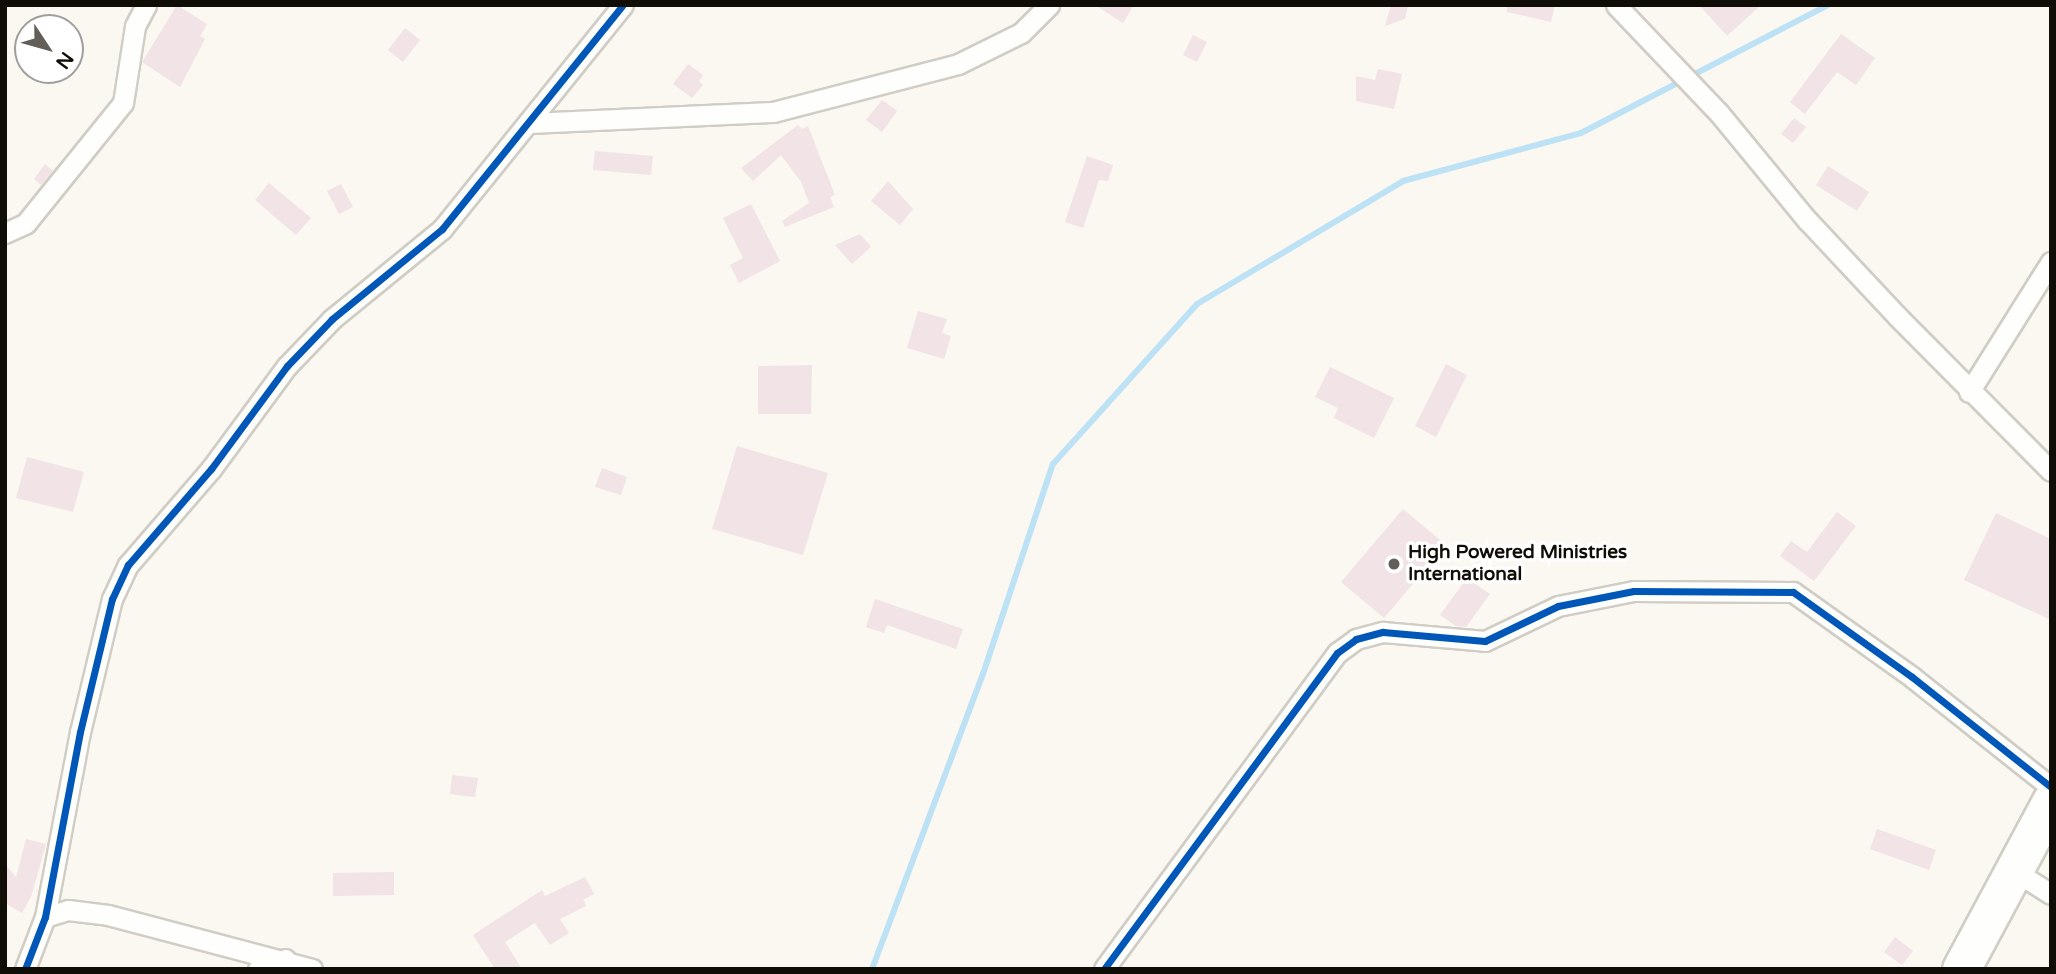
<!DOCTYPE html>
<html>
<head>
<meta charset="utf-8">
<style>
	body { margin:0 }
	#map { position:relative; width:2056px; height:974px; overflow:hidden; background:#faf8f0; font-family:"Varela Round",sans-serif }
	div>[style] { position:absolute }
	.stream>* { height:6px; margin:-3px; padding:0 3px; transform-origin:3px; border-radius:3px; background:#bde2f5 }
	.building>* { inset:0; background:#f1e3e6 }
	.roads { filter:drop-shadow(2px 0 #d0cdc5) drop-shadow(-2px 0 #d0cdc5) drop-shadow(0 2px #d0cdc5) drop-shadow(0 -2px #d0cdc5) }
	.street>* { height:19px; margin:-9.5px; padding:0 9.5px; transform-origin:9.5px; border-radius:9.5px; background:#fefefd }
	.highway>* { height:37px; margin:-18.5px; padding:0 18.5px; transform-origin:18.5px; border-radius:18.5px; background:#fefefd }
	.cycleway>* { height:7px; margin:-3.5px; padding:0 3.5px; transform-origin:3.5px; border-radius:3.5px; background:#0057b8 }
	.dots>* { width:19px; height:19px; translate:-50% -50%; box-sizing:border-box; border:4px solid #fff; border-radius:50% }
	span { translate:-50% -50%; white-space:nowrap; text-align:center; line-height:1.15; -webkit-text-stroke:7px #fff; paint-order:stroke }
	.poi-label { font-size:19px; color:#100d06; font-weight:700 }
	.left { translate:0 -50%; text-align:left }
	.frame { position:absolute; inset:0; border:7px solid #100d06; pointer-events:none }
	.north { position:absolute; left:14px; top:14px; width:70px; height:70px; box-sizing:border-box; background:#fff; border:2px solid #9f9e9b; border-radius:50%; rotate:126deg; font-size:19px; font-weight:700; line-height:28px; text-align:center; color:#100d06 }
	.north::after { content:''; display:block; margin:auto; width:24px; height:32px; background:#625f58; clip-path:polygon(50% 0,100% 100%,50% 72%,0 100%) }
</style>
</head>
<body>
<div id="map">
	<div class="stream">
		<i style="left:872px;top:969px;width:315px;rotate:-69.4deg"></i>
		<i style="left:983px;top:674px;width:221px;rotate:-71.6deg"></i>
		<i style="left:1053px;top:464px;width:215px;rotate:-48deg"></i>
		<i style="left:1197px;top:304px;width:240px;rotate:-30.8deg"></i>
		<i style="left:1403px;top:181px;width:184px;rotate:-15.1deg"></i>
		<i style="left:1581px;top:133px;width:278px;rotate:-27.4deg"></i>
	</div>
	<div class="building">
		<i style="clip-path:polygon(177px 5px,207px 24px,200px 36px,205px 39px,180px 87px,142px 62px)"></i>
		<i style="clip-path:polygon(1095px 5px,1134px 5px,1123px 23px)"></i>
		<i style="clip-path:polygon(1391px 5px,1408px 5px,1405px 19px,1385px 26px)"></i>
		<i style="clip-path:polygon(1507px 5px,1555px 5px,1551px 22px,1507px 12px)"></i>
		<i style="clip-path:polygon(1699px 5px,1761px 5px,1727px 36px)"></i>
		<i style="clip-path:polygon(405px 28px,420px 40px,403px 62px,388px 50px)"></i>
		<i style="clip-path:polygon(1841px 34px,1875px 58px,1856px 85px,1837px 72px,1805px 114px,1790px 102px)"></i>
		<i style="clip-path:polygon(1193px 35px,1207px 42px,1197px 62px,1183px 55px)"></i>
		<i style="clip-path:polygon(688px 64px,703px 75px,699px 81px,703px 85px,692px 98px,673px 84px)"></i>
		<i style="clip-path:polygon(1378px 69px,1402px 74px,1394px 109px,1356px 101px,1356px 76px,1375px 80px)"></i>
		<i style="clip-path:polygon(882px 100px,897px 111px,882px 132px,866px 120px)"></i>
		<i style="clip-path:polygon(1794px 118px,1806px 127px,1793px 143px,1781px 134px)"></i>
		<i style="clip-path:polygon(798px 125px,802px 129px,808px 126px,835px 195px,830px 197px,834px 207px,785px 227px,782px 221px,809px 203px,801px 182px,781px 155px,753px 181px,741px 168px)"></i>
		<i style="clip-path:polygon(595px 151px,653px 156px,651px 175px,593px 170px)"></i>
		<i style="clip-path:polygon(1087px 156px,1113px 165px,1108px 181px,1099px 180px,1083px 228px,1065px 222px)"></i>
		<i style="clip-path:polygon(45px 164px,53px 171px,41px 185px,34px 179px)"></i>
		<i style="clip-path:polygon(1828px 166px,1869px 192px,1857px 211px,1816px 185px)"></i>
		<i style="clip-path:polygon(888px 181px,913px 209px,900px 225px,871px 201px)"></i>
		<i style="clip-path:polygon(269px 183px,311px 218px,296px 235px,255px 200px)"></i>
		<i style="clip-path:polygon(341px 184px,353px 207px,339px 214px,327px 191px)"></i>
		<i style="clip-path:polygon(751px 204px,780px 261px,739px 283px,730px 265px,743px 258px,723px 218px)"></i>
		<i style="clip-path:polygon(860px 234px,871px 247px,852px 264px,835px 245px)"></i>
		<i style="clip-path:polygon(918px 311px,947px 319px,942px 333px,951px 336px,944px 359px,907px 348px)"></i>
		<i style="clip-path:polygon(1446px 364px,1467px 375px,1436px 437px,1415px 426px)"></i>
		<i style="clip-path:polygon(812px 365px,811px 414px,758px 414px,758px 366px)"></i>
		<i style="clip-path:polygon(1330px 367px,1394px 398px,1374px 438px,1334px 418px,1338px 408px,1315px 397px)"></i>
		<i style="clip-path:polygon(737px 446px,828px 473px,803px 555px,712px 529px)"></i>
		<i style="clip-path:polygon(27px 457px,84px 472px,73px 512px,16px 498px)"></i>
		<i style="clip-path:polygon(602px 468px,627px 477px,621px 495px,595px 487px)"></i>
		<i style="clip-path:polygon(1403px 509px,1446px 545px,1384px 618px,1341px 582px)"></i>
		<i style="clip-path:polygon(1837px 512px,1856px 526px,1814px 581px,1780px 556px,1791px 541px,1807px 552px)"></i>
		<i style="clip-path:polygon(1996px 513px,2051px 539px,2051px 620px,1964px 580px)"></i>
		<i style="clip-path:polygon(1467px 578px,1490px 594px,1466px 627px,1456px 626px,1440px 615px)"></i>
		<i style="clip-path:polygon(875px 599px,963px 629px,956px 649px,887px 625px,884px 633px,866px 627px)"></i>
		<i style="clip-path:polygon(452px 775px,478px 778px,475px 797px,450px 794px)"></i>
		<i style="clip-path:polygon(1877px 829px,1936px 850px,1929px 870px,1870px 849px)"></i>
		<i style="clip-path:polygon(26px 839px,46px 844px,31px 897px,22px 913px,5px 903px,5px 864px,16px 877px)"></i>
		<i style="clip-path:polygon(394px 872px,394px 895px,333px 896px,333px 873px)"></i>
		<i style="clip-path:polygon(585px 877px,594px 894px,583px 900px,586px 906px,560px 919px,569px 933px,550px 945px,535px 923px,505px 942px,522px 969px,495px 969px,473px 935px,542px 890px,545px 896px)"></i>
		<i style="clip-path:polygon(1895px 937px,1913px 951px,1902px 965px,1884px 952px)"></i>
	</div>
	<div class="roads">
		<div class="street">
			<i style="left:1616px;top:5px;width:149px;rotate:46.4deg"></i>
			<i style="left:1719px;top:113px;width:139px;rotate:50.6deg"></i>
			<i style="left:1807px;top:220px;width:132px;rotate:46.8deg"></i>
			<i style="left:1897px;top:316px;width:218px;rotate:45.2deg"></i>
			<i style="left:528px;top:123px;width:245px;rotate:-2.6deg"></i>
			<i style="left:773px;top:112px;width:191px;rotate:-14.5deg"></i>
			<i style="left:958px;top:64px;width:70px;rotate:-26.2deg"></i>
			<i style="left:1021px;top:33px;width:40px;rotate:-45deg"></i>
			<i style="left:5px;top:233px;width:23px;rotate:-25deg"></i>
			<i style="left:26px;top:223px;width:154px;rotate:-51.1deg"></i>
			<i style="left:123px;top:103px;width:78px;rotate:-81.1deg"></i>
			<i style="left:135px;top:26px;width:24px;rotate:-62deg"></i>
			<i style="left:1969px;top:392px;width:154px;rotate:-57.8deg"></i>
			<i style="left:2013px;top:870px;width:45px;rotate:32.3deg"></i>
			<i style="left:45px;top:917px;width:24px;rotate:-17deg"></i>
			<i style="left:68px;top:910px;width:40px;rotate:7.1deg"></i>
			<i style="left:108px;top:915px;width:211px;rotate:14.8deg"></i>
			<i style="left:25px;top:969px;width:56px;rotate:-69deg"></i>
			<i style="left:45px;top:917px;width:188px;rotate:-79.3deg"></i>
			<i style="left:80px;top:732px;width:137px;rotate:-76.5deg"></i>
			<i style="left:112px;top:599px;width:38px;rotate:-65deg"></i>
			<i style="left:128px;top:565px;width:127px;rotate:-49.2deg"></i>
			<i style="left:211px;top:469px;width:128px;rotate:-53.6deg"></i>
			<i style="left:287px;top:366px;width:65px;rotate:-46.2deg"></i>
			<i style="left:332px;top:319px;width:142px;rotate:-39.3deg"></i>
			<i style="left:442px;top:229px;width:288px;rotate:-51.1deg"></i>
			<i style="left:258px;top:969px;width:29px;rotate:-20deg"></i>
			<i style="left:1104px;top:969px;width:393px;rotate:-53.6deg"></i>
			<i style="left:1337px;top:653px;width:24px;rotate:-36deg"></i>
			<i style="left:1356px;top:639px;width:28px;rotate:-15deg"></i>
			<i style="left:1383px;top:632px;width:102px;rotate:5deg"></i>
			<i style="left:1485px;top:641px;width:81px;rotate:-25.6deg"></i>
			<i style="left:1558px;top:606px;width:77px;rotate:-11.2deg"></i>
			<i style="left:1634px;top:591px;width:159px;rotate:0.4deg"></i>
			<i style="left:1793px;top:592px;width:146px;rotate:35.5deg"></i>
			<i style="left:1912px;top:677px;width:177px;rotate:38.4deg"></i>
		</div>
		<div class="highway">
			<i style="left:1961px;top:969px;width:191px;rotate:-61.8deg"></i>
		</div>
	</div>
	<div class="cycleway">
		<i style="left:25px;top:969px;width:56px;rotate:-69deg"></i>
		<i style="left:45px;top:917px;width:188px;rotate:-79.3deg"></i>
		<i style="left:80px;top:732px;width:137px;rotate:-76.5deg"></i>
		<i style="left:112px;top:599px;width:38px;rotate:-65deg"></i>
		<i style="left:128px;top:565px;width:127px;rotate:-49.2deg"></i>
		<i style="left:211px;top:469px;width:128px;rotate:-53.6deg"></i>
		<i style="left:287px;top:366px;width:65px;rotate:-46.2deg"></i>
		<i style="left:332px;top:319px;width:142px;rotate:-39.3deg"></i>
		<i style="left:442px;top:229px;width:288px;rotate:-51.1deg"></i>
		<i style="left:1104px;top:969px;width:393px;rotate:-53.6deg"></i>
		<i style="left:1337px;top:653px;width:24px;rotate:-36deg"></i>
		<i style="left:1356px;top:639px;width:28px;rotate:-15deg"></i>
		<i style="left:1383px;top:632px;width:102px;rotate:5deg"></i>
		<i style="left:1485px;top:641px;width:81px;rotate:-25.6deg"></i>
		<i style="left:1558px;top:606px;width:77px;rotate:-11.2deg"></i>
		<i style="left:1634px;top:591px;width:159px;rotate:0.4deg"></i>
		<i style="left:1793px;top:592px;width:146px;rotate:35.5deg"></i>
		<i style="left:1912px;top:677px;width:177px;rotate:38.4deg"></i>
	</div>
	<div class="dots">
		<i style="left:1394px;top:564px;background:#625f58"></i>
	</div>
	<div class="poi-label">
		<span class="left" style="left:1408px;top:564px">High Powered Ministries<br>International</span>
	</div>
	<div class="frame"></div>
	<div class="north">N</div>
</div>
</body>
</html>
